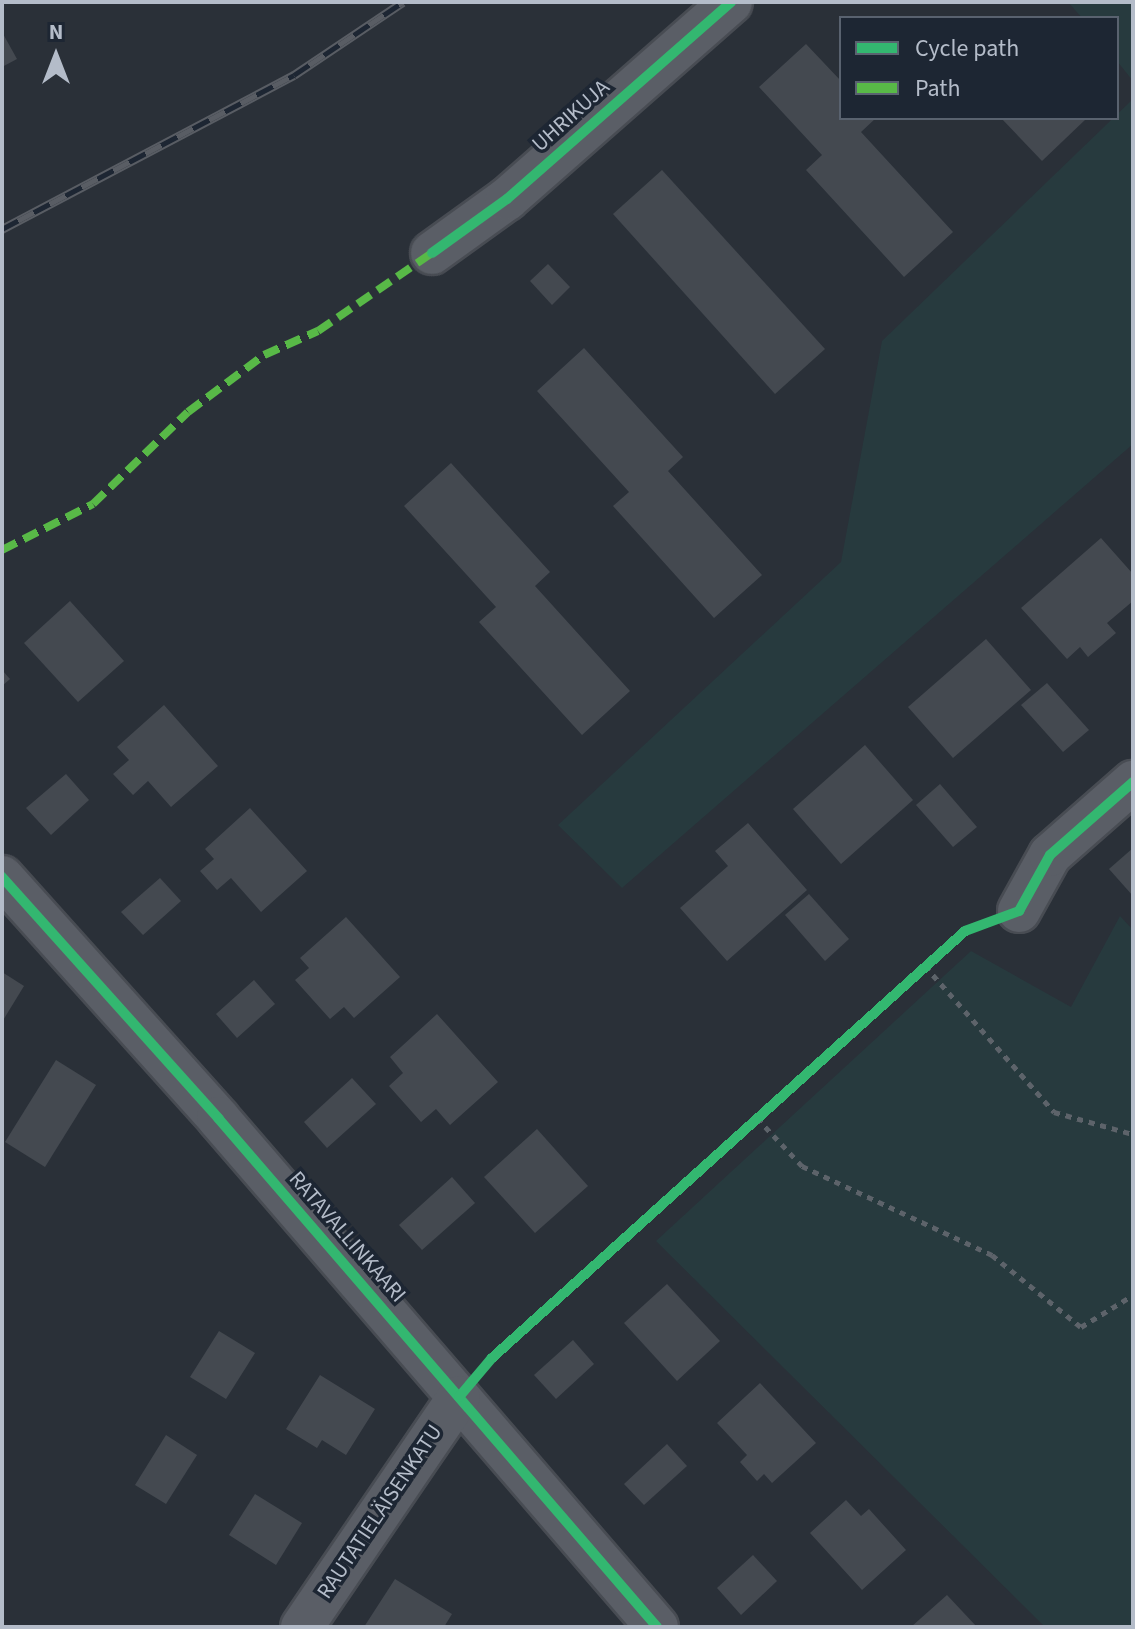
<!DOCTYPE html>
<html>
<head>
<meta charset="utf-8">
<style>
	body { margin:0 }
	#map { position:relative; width:1135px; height:1629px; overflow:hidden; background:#2a3038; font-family:"Source Sans 3",sans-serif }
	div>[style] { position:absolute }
	.green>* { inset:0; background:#273a3e }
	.building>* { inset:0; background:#444950 }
	.path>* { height:5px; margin-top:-2.5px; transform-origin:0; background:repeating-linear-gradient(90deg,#5d636a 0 6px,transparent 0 12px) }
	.roads { filter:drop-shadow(2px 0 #484c53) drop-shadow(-2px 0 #484c53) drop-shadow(0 2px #484c53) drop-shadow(0 -2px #484c53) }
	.minor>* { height:42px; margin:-21px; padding:0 21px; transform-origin:21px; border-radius:21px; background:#5a5e66 }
	.rail>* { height:9px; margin-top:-4.5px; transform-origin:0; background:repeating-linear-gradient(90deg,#1d2633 0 18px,#595d64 0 36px); box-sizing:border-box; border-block:2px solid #595d64 }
	.quiet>* { height:8px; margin-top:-4px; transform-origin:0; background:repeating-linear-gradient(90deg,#58b947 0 16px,transparent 0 24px) }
	.cycleway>* { height:10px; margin:-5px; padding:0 5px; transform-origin:5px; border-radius:5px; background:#33b770 }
	span { translate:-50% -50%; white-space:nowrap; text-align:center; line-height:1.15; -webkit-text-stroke:7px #1d2633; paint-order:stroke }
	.street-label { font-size:22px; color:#b4bcc9 }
	.frame { position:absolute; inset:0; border:4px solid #b4bcc9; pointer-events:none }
	.legend { position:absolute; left:839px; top:16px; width:280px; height:104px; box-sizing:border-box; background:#1d2633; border:2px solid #59626f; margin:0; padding:10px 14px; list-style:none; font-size:24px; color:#b4bcc9 }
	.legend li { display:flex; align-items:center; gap:16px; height:40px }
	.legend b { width:40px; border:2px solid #59626f }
	.north { position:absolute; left:16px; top:16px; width:80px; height:80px; -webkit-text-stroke:6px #1d2633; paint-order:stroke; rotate:0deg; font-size:22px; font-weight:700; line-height:32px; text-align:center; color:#b4bcc9 }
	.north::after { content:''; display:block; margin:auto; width:28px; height:36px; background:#b4bcc9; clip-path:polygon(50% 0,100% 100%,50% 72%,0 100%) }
</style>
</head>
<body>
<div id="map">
	<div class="green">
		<i style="clip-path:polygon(1068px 2px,1133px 2px,1133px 81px,1117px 61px,1117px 18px,1082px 18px)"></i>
		<i style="clip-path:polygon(1133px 99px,1133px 444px,622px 888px,558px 825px,841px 562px,882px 341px)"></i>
		<i style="clip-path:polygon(1120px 916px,1133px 930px,1133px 1627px,1045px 1627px,656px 1241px,971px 951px,1071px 1007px)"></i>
	</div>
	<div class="building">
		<i style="clip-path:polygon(2px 32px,17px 59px,2px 67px)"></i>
		<i style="clip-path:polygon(806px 44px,841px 81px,841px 118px,876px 118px,861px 132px,953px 232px,904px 277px,806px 170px,822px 155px,759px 87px)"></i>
		<i style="clip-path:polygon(1001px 118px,1087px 118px,1042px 161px)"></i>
		<i style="clip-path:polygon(662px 170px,825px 349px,775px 394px,613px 214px)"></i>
		<i style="clip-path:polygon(548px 264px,570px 287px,552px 305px,530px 281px)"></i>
		<i style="clip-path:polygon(584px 348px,683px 457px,668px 471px,762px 575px,714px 618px,613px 506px,629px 492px,537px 391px)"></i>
		<i style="clip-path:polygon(451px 463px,550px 572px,535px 586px,630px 691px,582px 735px,479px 622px,496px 607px,404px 506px)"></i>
		<i style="clip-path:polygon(1101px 538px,1133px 574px,1133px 601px,1107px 623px,1116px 633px,1088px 657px,1080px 647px,1067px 659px,1021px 608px)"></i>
		<i style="clip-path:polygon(70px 601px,124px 661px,78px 702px,24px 643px)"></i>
		<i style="clip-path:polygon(986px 639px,1031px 690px,953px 758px,908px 707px)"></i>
		<i style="clip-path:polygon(2px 670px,10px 679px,2px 686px)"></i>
		<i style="clip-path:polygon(1047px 683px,1089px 730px,1063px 752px,1021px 705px)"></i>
		<i style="clip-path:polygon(164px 705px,218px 766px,171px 807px,148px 781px,133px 795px,113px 774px,129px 760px,117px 747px)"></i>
		<i style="clip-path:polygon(865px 745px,913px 800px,841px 864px,793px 809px)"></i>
		<i style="clip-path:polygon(66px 774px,89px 800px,51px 835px,26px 808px)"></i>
		<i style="clip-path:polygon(940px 784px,977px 827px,953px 847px,916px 805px)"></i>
		<i style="clip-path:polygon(250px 808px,307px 871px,261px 912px,231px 878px,217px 890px,200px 871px,214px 859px,205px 849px)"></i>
		<i style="clip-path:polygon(748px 823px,807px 890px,727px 961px,680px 908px,728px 866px,715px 851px)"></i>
		<i style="clip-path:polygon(1133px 848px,1133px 896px,1109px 869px)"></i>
		<i style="clip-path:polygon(160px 878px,181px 901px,143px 935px,121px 912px)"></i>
		<i style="clip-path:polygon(809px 894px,849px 939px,825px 961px,785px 915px)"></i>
		<i style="clip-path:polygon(346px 917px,400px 977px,354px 1018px,344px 1007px,330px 1019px,295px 980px,309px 968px,300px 958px)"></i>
		<i style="clip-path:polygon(2px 972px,24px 986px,2px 1022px)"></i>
		<i style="clip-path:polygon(254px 980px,275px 1004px,237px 1038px,216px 1014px)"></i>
		<i style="clip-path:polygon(437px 1014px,498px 1082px,450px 1125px,436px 1109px,421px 1122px,389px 1086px,403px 1073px,390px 1057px)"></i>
		<i style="clip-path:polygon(56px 1060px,96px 1085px,45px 1167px,5px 1142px)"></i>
		<i style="clip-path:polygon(352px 1078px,376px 1104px,327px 1148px,304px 1122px)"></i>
		<i style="clip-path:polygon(537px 1129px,588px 1186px,535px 1233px,484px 1177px)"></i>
		<i style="clip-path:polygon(452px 1177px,475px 1203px,422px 1250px,399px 1225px)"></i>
		<i style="clip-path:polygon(667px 1284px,720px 1341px,677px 1381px,624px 1323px)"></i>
		<i style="clip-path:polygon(219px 1331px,255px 1353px,226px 1399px,190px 1377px)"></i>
		<i style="clip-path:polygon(573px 1340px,594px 1364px,556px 1399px,534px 1375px)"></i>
		<i style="clip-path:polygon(320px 1375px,375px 1409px,346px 1455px,322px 1440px,317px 1448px,286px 1429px)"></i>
		<i style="clip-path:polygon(760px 1383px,816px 1443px,772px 1483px,764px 1474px,757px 1481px,740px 1462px,747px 1455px,717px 1423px)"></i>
		<i style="clip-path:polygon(166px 1435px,197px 1455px,166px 1504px,135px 1485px)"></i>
		<i style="clip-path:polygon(667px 1444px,687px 1466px,644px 1505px,624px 1484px)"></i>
		<i style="clip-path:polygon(255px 1494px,302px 1523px,276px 1565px,229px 1535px)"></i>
		<i style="clip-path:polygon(846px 1500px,861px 1516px,869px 1509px,906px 1550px,862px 1590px,810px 1533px)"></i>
		<i style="clip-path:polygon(753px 1555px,777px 1581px,741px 1615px,717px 1588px)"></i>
		<i style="clip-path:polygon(395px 1579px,452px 1614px,444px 1627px,364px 1627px)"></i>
		<i style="clip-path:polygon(947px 1595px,977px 1627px,911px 1627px)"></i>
	</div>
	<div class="path">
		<i style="left:925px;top:966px;width:195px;rotate:48.5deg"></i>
		<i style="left:1054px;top:1112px;width:82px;rotate:15.6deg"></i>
		<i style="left:757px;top:1118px;width:66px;rotate:46.8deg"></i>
		<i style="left:802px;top:1166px;width:210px;rotate:25.1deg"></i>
		<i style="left:992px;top:1255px;width:114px;rotate:39deg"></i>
		<i style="left:1081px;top:1327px;width:61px;rotate:-31.6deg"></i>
	</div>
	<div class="roads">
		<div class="minor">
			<i style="left:432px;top:253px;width:92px;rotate:-35.8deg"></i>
			<i style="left:507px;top:199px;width:298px;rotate:-41.3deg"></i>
			<i style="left:2px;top:877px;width:324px;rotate:48.1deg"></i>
			<i style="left:218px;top:1118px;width:672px;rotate:49.22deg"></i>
			<i style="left:1019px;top:911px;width:64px;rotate:-61deg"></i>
			<i style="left:1050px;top:855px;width:111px;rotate:-41.3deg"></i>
			<i style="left:302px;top:1627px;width:278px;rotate:-55.7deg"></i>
		</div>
	</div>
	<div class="rail">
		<i style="left:2px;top:229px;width:330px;rotate:-27.8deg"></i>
		<i style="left:294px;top:75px;width:131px;rotate:-33.8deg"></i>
	</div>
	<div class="quiet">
		<i style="left:2px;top:550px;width:102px;rotate:-26.8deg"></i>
		<i style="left:93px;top:504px;width:132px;rotate:-44.1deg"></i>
		<i style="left:188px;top:412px;width:95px;rotate:-36.9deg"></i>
		<i style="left:264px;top:355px;width:59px;rotate:-24deg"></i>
		<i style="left:318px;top:331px;width:138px;rotate:-34.4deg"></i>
	</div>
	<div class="cycleway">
		<i style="left:432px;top:253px;width:92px;rotate:-35.8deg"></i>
		<i style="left:507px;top:199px;width:298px;rotate:-41.3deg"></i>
		<i style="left:2px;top:877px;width:324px;rotate:48.1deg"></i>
		<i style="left:218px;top:1118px;width:672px;rotate:49.22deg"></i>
		<i style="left:459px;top:1397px;width:51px;rotate:-49.8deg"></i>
		<i style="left:492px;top:1358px;width:637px;rotate:-42.07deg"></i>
		<i style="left:965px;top:931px;width:58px;rotate:-20.3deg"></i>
		<i style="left:1019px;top:911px;width:64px;rotate:-61deg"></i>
		<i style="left:1050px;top:855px;width:111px;rotate:-41.3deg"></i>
	</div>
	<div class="street-label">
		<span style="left:571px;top:116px;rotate:-42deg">UHRIKUJA</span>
		<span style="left:347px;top:1237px;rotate:49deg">RATAVALLINKAARI</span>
		<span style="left:380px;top:1512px;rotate:-56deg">RAUTATIELÄISENKATU</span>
	</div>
	<div class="frame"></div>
	<ul class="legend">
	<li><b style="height:10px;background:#33b770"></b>Cycle path</li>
	<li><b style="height:10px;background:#58b947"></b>Path</li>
	</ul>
	<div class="north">N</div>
</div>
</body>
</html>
